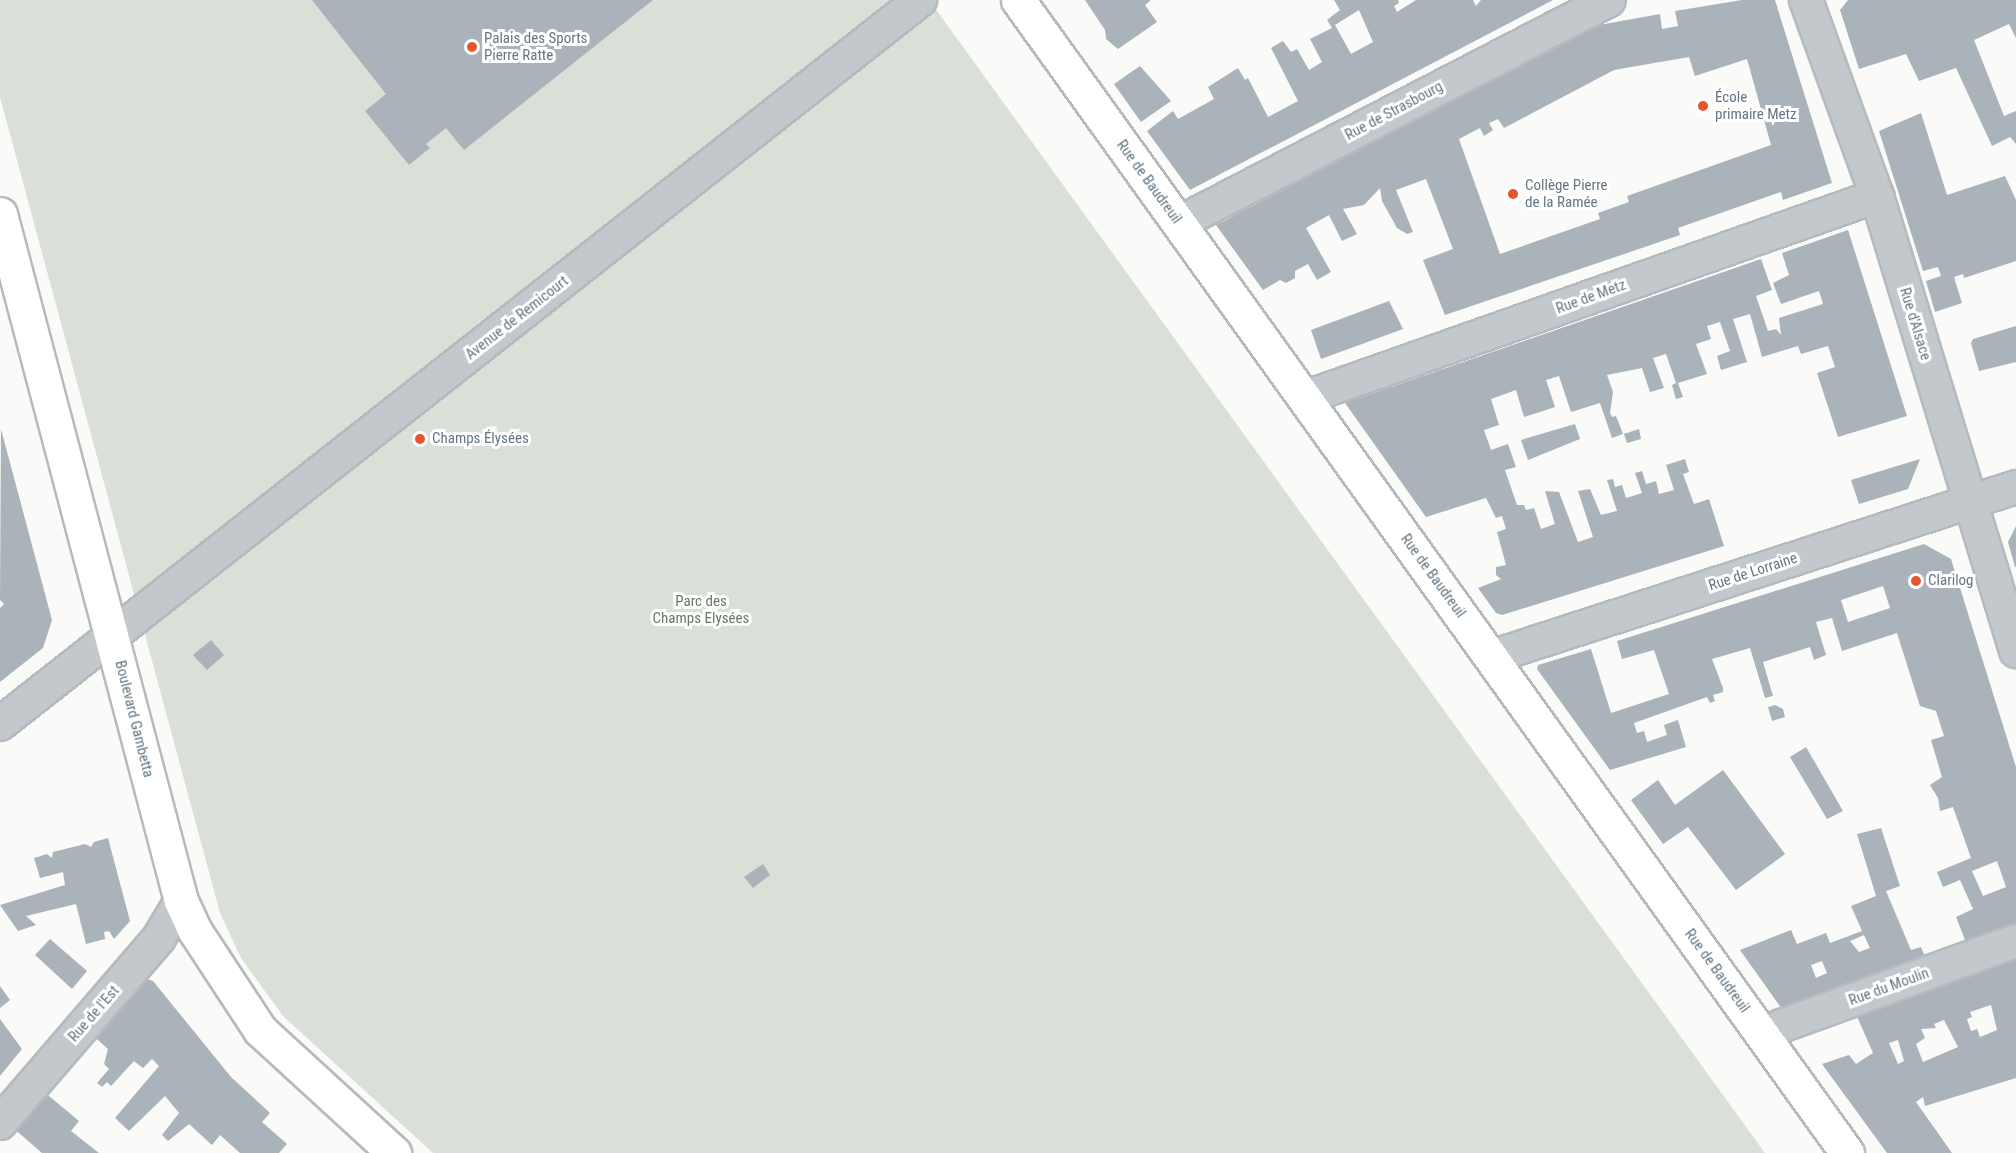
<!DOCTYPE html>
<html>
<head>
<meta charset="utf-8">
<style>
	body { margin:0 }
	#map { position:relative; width:2016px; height:1153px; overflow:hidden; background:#fafaf8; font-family:"Roboto Condensed",sans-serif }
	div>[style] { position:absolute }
	.green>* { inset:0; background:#dadfd7 }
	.building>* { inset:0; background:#aab3b9 }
	.roads { filter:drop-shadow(2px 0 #b5babe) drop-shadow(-2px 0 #b5babe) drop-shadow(0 2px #b5babe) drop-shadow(0 -2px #b5babe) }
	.minor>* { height:32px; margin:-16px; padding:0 16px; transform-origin:16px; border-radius:16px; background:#c3c8cc }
	.major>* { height:33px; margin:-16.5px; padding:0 16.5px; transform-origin:16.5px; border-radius:16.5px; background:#fff }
	.dots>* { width:16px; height:16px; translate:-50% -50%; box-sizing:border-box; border:3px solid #fff; border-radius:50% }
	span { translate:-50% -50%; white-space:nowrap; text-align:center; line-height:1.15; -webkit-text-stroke:6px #fff; paint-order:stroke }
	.poi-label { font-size:15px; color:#657683 }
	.left { translate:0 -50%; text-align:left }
	.street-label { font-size:15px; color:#657683 }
	.park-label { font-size:15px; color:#687a64 }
</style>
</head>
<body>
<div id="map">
	<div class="green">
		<i style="clip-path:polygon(0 0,929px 0,1765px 1153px,433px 1153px,283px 1016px,241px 958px,220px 913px,0 97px)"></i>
	</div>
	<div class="building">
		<i style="clip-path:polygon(312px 0,653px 0,464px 150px,446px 128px,426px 144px,430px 148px,409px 165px,365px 111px,386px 94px)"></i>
		<i style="clip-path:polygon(1085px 0,1151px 0,1145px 5px,1157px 22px,1118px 49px,1106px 39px,1105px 30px)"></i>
		<i style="clip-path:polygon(evenodd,1334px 0,1398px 0,1399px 3px,1394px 6px,1397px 12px,1416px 0,1473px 0,1476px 6px,1481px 0,1553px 0,1190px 190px,1147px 131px,1173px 111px,1178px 119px,1214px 99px,1208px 87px,1238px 68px,1245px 80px,1248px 78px,1268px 117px,1298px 101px,1271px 48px,1283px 41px,1291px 52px,1297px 49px,1309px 70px,1322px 62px,1310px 39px,1332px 28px,1327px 20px,1340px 10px,1334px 0,1359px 10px,1373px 42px,1351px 54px,1335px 25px,1359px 10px)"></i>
		<i style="clip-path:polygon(evenodd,1742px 0,1775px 0,1832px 183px,1783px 200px,1781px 192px,1678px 228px,1680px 235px,1445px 315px,1423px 260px,1453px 249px,1426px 179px,1396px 190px,1413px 232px,1407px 234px,1397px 228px,1382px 201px,1380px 188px,1364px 205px,1343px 209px,1357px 234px,1342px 241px,1329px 215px,1306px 228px,1331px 272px,1317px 280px,1308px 264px,1295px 271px,1295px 278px,1286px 283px,1280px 280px,1263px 290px,1216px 225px,1599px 25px,1660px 14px,1662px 29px,1678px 26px,1675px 11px,1742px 0,1689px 57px,1695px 76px,1747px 59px,1771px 145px,1627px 196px,1629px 202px,1598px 213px,1600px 219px,1500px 254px,1459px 139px,1480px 128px,1484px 136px,1493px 130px,1489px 123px,1498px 119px,1504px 128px,1614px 70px,1689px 57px)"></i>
		<i style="clip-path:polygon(1848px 0,2016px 0,2016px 38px,2009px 24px,1974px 40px,2004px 116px,2016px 111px,2016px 144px,2010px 137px,1992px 146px,1956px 68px,1919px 81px,1906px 54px,1859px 69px,1840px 10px)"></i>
		<i style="clip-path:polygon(1140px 66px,1171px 101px,1141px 122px,1114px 84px)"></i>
		<i style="clip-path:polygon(1921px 113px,1947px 195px,2005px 176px,2016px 200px,2016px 261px,1964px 278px,1963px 274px,1954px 277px,1962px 303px,1935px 312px,1926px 281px,1941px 276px,1938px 267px,1923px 271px,1879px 131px)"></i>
		<i style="clip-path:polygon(1848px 230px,1907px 416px,1838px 437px,1817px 373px,1835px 367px,1828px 346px,1801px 354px,1798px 346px,1762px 357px,1750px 314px,1733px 319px,1747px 362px,1721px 370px,1717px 356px,1730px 351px,1720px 322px,1707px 326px,1711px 339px,1696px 344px,1707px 374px,1678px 383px,1683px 397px,1676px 399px,1672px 385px,1676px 383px,1666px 354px,1653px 358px,1664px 388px,1650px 392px,1642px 368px,1607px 375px,1613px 392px,1610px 413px,1612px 417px,1616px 416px,1623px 434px,1612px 438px,1600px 403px,1571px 412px,1559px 376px,1546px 380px,1555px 407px,1540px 412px,1524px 417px,1516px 390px,1491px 399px,1499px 425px,1484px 430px,1491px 450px,1508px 444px,1516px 467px,1505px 470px,1517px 505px,1524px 505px,1526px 510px,1534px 508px,1541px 529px,1555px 524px,1545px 491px,1559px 492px,1578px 542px,1593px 537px,1578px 491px,1590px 489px,1601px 515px,1617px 511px,1607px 480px,1613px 479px,1615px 487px,1622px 485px,1626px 498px,1642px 493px,1635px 473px,1642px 471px,1646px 484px,1656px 481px,1659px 494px,1674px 490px,1666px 465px,1685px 459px,1689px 472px,1683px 474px,1694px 504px,1709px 499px,1724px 546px,1502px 615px,1496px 613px,1478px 588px,1501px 579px,1496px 575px,1496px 567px,1506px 565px,1497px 532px,1506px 529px,1502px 516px,1496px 518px,1486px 498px,1426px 517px,1345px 403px,1761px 259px,1772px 290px,1756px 296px,1768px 331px,1776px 329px,1781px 335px,1779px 318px,1823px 304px,1819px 291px,1781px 304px,1773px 283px,1789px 275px,1782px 253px)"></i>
		<i style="clip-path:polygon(1389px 301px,1403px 329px,1321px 359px,1311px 330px)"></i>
		<i style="clip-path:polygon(2016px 326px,2016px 362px,1979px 371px,1971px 343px,1973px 339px)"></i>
		<i style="clip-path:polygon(1575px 424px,1580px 439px,1528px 460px,1521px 440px)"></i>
		<i style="clip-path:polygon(1px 429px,52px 620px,43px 648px,0 682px,0 608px,4px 604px,0 600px)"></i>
		<i style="clip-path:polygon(1639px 429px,1641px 439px,1627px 443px,1624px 434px)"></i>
		<i style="clip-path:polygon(1920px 459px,1908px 489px,1859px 504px,1851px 480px)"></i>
		<i style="clip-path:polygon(2016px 526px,2016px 567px,2015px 567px,2008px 542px)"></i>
		<i style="clip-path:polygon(evenodd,1924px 544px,1951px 559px,2016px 767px,2016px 927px,1967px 945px,1956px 917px,1973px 909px,1960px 880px,1943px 887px,1937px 872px,1971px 858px,1953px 807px,1940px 811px,1938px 798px,1930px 785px,1942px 777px,1931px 740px,1944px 736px,1936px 711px,1920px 706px,1897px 633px,1842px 651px,1832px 618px,1816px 622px,1826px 655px,1814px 660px,1810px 647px,1763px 662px,1773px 696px,1765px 698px,1750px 648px,1712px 659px,1723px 688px,1723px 692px,1713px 695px,1715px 701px,1710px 703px,1707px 697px,1634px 723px,1637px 733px,1644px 731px,1647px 742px,1667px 735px,1664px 725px,1678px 720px,1686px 747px,1610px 770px,1537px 669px,1538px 665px,1591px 649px,1611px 713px,1669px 694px,1654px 650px,1622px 659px,1617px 641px,1924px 544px,1883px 586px,1890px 608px,1848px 622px,1841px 600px,1883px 586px,1924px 544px,1997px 861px,2006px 887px,1983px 896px,1972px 871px,1997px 861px)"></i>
		<i style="clip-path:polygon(211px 640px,224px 655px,207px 670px,193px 655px)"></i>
		<i style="clip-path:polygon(1775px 705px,1783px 709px,1785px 717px,1772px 721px,1768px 707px)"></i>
		<i style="clip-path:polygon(1806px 747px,1843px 811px,1827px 819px,1790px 757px)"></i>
		<i style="clip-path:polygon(1723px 770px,1785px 854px,1736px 890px,1688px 827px,1663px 844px,1631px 800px,1658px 780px,1675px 805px)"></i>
		<i style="clip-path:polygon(evenodd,1881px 828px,1900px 886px,1886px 891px,1911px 950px,1921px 947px,1926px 960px,1787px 1016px,1740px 950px,1791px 930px,1797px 944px,1826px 933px,1830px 943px,1862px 931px,1851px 906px,1876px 896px,1857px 834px,1881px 828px,1864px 935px,1870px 948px,1859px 952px,1850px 941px,1864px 935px,1881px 828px,1822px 961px,1827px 973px,1816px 978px,1811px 965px,1822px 961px)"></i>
		<i style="clip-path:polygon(108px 838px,130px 921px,114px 939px,109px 931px,104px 932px,105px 939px,86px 944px,76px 904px,26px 916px,36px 925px,18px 931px,0 905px,65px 885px,63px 872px,40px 878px,34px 858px,47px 854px,52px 858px,53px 852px,85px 844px,91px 847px,94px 842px)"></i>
		<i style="clip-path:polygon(763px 864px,770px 875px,753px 888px,744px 877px)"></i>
		<i style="clip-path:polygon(50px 939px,87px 971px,72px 989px,35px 955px)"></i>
		<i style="clip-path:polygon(evenodd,2016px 954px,2016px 1078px,1925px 1106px,1923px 1097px,1916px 1102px,1952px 1153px,1887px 1153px,1822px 1064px,1849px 1055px,1856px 1064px,1873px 1053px,1856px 1014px,2016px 954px,1991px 1005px,1997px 1030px,1980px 1037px,1977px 1029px,1971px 1031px,1967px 1019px,1972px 1017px,1970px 1012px,1991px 1005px,2016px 954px,1944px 1020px,1958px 1047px,1923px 1062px,1916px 1044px,1925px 1038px,1921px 1029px,1936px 1028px,1934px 1024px,1944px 1020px,2016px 954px,1898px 1040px,1904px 1061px,1898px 1064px,1889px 1043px,1898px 1040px)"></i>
		<i style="clip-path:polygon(139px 976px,153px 981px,231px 1077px,270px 1113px,262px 1122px,287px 1144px,279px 1153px,240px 1153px,220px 1135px,212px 1145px,189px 1124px,168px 1141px,162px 1135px,179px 1113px,165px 1096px,129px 1131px,115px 1118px,159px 1066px,152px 1059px,143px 1068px,134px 1061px,111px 1086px,107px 1082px,102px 1087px,97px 1083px,109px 1069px,104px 1064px,108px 1049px,89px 1032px)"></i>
		<i style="clip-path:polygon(0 986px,10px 1000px,0 1008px)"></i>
		<i style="clip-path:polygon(0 1019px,22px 1049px,0 1076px)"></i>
		<i style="clip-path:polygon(43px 1091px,79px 1121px,71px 1131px,99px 1153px,42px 1153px,12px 1127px)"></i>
	</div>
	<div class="roads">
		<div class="minor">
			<i style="left:1806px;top:0;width:208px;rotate:70.1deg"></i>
			<i style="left:1877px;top:196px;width:476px;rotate:73deg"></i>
			<i style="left:1179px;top:223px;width:484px;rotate:-27.4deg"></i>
			<i style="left:1304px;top:398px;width:608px;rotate:-19.42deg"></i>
			<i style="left:1491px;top:657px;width:552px;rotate:-17.94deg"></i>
			<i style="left:0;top:724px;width:1171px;rotate:-38.2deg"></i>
			<i style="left:1767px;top:1042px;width:21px;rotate:-49deg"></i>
			<i style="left:1781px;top:1026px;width:250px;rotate:-19.9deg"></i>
			<i style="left:0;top:1123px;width:244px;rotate:-49.3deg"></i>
			<i style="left:159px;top:938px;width:43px;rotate:-59.3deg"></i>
		</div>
		<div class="major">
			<i style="left:1018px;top:0;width:1420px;rotate:54.28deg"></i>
			<i style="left:0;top:214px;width:710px;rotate:75.24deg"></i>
			<i style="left:181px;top:901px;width:33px;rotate:65deg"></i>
			<i style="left:195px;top:931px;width:118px;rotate:56.7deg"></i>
			<i style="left:260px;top:1030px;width:182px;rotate:42.5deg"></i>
		</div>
	</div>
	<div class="dots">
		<i style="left:472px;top:47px;background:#e4572e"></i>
		<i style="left:1703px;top:106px;background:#e4572e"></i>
		<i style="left:1513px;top:194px;background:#e4572e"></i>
		<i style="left:420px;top:439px;background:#e4572e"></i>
		<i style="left:1916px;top:581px;background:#e4572e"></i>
	</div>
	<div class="poi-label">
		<span class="left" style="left:484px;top:47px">Palais des Sports<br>Pierre Ratte</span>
		<span class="left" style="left:1715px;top:106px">École<br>primaire Metz</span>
		<span class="left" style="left:1525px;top:194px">Collège Pierre<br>de la Ramée</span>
		<span class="left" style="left:432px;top:439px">Champs Élysées</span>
		<span class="left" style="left:1928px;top:581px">Clarilog</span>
	</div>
	<div class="street-label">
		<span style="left:1394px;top:111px;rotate:-28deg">Rue de Strasbourg</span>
		<span style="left:1149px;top:182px;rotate:54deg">Rue de Baudreuil</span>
		<span style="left:1591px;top:297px;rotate:-20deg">Rue de Metz</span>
		<span style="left:517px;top:318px;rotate:-38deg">Avenue de Remicourt</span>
		<span style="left:1915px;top:324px;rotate:73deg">Rue d'Alsace</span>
		<span style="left:1753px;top:572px;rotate:-18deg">Rue de Lorraine</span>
		<span style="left:1433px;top:576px;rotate:54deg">Rue de Baudreuil</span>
		<span style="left:134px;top:719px;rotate:76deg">Boulevard Gambetta</span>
		<span style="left:1717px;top:971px;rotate:54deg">Rue de Baudreuil</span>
		<span style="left:1889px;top:987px;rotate:-20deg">Rue du Moulin</span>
		<span style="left:94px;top:1014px;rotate:-49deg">Rue de l'Est</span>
	</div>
	<div class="park-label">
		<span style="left:701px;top:610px">Parc des<br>Champs Elysées</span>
	</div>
</div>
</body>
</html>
